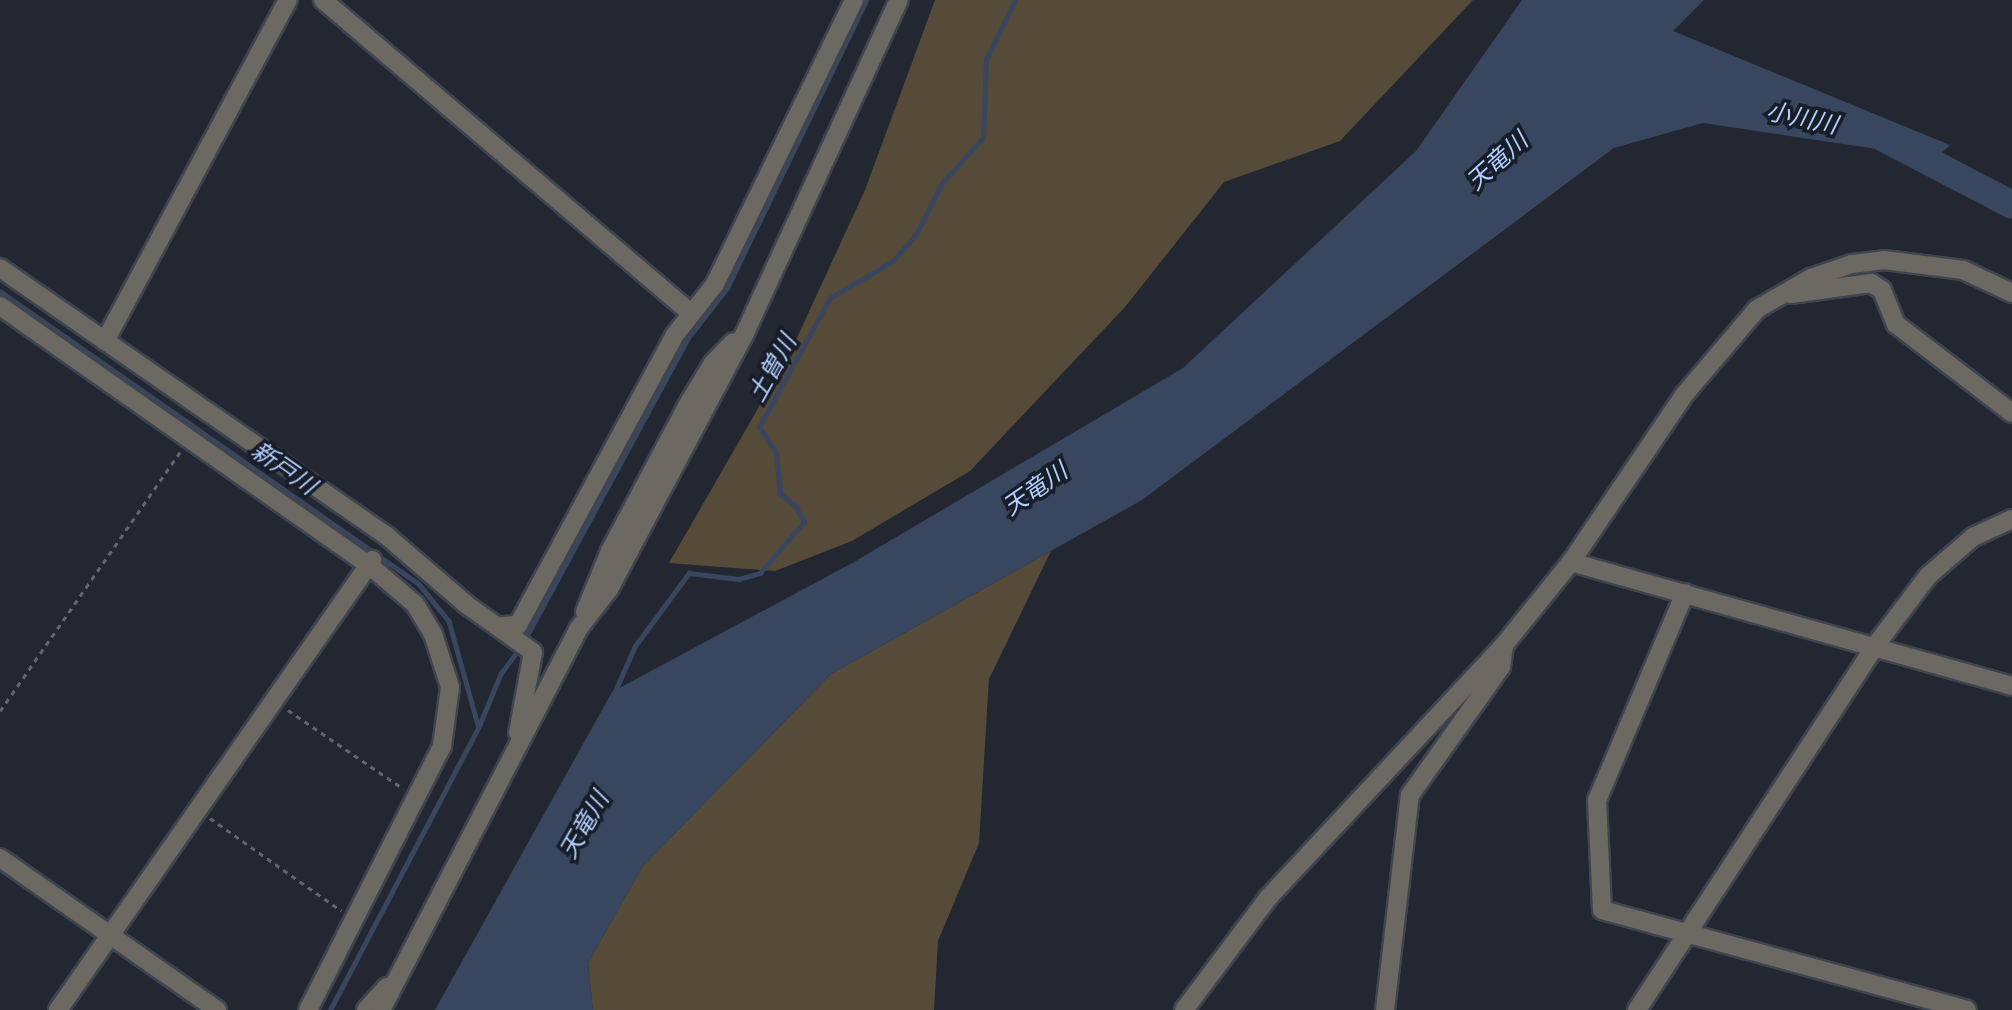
<!DOCTYPE html>
<html>
<head>
<meta charset="utf-8">
<style>
	body { margin:0 }
	#map { position:relative; width:2012px; height:1010px; overflow:hidden; background:#222732; font-family:Quicksand,"Noto Sans JP",sans-serif }
	div>[style] { position:absolute }
	.green>* { inset:0; background:#564b38 }
	.water>* { inset:0; background:#39465f }
	.stream>* { height:4.5px; margin:-2.25px; padding:0 2.25px; transform-origin:2.25px; border-radius:2.25px; background:#39465f }
	.river>* { height:28px; margin:-14px; padding:0 14px; transform-origin:14px; border-radius:14px; background:#39465f }
	.path>* { height:2.5px; margin-top:-1.25px; transform-origin:0; background:repeating-linear-gradient(90deg,#60656e 0 5px,transparent 0 10px) }
	.roads { filter:drop-shadow(2px 0 #3f444f) drop-shadow(-2px 0 #3f444f) drop-shadow(0 2px #3f444f) drop-shadow(0 -2px #3f444f) }
	.minor>* { height:18px; margin:-9px; padding:0 9px; transform-origin:9px; border-radius:9px; background:#6c6963 }
	span { translate:-50% -50%; white-space:nowrap; text-align:center; line-height:1.15; -webkit-text-stroke:7px #181e28; paint-order:stroke }
	.water-label { font-size:24px; color:#b3ceff; font-style:italic }
</style>
</head>
<body>
<div id="map">
	<div class="green">
		<i style="clip-path:polygon(935px 0,1473px 0,1340px 141px,1224px 182px,1125px 307px,970px 471px,852px 541px,775px 571px,669px 563px,790px 353px,865px 190px)"></i>
		<i style="clip-path:polygon(1051px 551px,989px 679px,979px 843px,938px 941px,934px 1010px,593px 1010px,588px 963px,642px 867px,831px 674px)"></i>
	</div>
	<div class="water">
		<i style="clip-path:polygon(1522px 0,1704px 0,1673px 31px,1950px 145px,1936px 158px,1703px 123px,1614px 148px,1142px 500px,831px 674px,642px 867px,588px 963px,593px 1010px,435px 1010px,612px 692px,854px 562px,1183px 368px,1416px 151px)"></i>
	</div>
	<div class="stream">
		<i style="left:0;top:291px;width:511px;rotate:34.96deg"></i>
		<i style="left:419px;top:584px;width:48px;rotate:51deg"></i>
		<i style="left:449px;top:621px;width:108px;rotate:74.4deg"></i>
		<i style="left:524px;top:641px;width:343px;rotate:-61.6deg"></i>
		<i style="left:687px;top:339px;width:65px;rotate:-51.9deg"></i>
		<i style="left:727px;top:288px;width:320px;rotate:-64.2deg"></i>
		<i style="left:612px;top:698px;width:57px;rotate:-66.1deg"></i>
		<i style="left:635px;top:646px;width:91px;rotate:-53.5deg"></i>
		<i style="left:689px;top:573px;width:50px;rotate:6.8deg"></i>
		<i style="left:739px;top:579px;width:22px;rotate:-16deg"></i>
		<i style="left:760px;top:573px;width:67px;rotate:-49.2deg"></i>
		<i style="left:804px;top:522px;width:20px;rotate:-120deg"></i>
		<i style="left:794px;top:505px;width:18px;rotate:-142deg"></i>
		<i style="left:780px;top:494px;width:41px;rotate:-95.6deg"></i>
		<i style="left:776px;top:453px;width:31px;rotate:-123deg"></i>
		<i style="left:759px;top:427px;width:147px;rotate:-61.2deg"></i>
		<i style="left:830px;top:298px;width:73px;rotate:-30.4deg"></i>
		<i style="left:893px;top:261px;width:33px;rotate:-49deg"></i>
		<i style="left:915px;top:236px;width:59px;rotate:-63deg"></i>
		<i style="left:942px;top:183px;width:61px;rotate:-47.7deg"></i>
		<i style="left:983px;top:138px;width:78px;rotate:-87.8deg"></i>
		<i style="left:986px;top:60px;width:67px;rotate:-64.2deg"></i>
		<i style="left:330px;top:1010px;width:321px;rotate:-62.3deg"></i>
		<i style="left:479px;top:726px;width:57px;rotate:-67.5deg"></i>
		<i style="left:501px;top:673px;width:30px;rotate:-53deg"></i>
	</div>
	<div class="river">
		<i style="left:1884px;top:138px;width:144px;rotate:27.6deg"></i>
	</div>
	<div class="path">
		<i style="left:288px;top:710px;width:140px;rotate:34.3deg"></i>
		<i style="left:0;top:711px;width:315px;rotate:-55.2deg"></i>
		<i style="left:210px;top:818px;width:161px;rotate:35.2deg"></i>
	</div>
	<div class="roads">
		<div class="minor">
			<i style="left:323px;top:0;width:483px;rotate:40.4deg"></i>
			<i style="left:0;top:268px;width:472px;rotate:34.7deg"></i>
			<i style="left:388px;top:537px;width:104px;rotate:40.7deg"></i>
			<i style="left:467px;top:605px;width:81px;rotate:35.5deg"></i>
			<i style="left:533px;top:652px;width:82px;rotate:100.5deg"></i>
			<i style="left:1791px;top:294px;width:81px;rotate:-7.8deg"></i>
			<i style="left:1871px;top:283px;width:13px;rotate:32deg"></i>
			<i style="left:1882px;top:290px;width:37px;rotate:68deg"></i>
			<i style="left:1896px;top:324px;width:146px;rotate:37.5deg"></i>
			<i style="left:0;top:306px;width:451px;rotate:35.1deg"></i>
			<i style="left:369px;top:565px;width:60px;rotate:40.3deg"></i>
			<i style="left:415px;top:604px;width:35px;rotate:59deg"></i>
			<i style="left:433px;top:634px;width:56px;rotate:72.2deg"></i>
			<i style="left:450px;top:687px;width:60px;rotate:97.7deg"></i>
			<i style="left:442px;top:746px;width:296px;rotate:116.9deg"></i>
			<i style="left:105px;top:341px;width:387px;rotate:-61.8deg"></i>
			<i style="left:1571px;top:562px;width:458px;rotate:15.7deg"></i>
			<i style="left:617px;top:573px;width:23px;rotate:-108deg"></i>
			<i style="left:610px;top:551px;width:164px;rotate:-62deg"></i>
			<i style="left:687px;top:406px;width:50px;rotate:-58.8deg"></i>
			<i style="left:713px;top:363px;width:29px;rotate:-46deg"></i>
			<i style="left:1685px;top:593px;width:225px;rotate:113deg"></i>
			<i style="left:1597px;top:800px;width:110px;rotate:87.4deg"></i>
			<i style="left:1602px;top:910px;width:378px;rotate:15.3deg"></i>
			<i style="left:585px;top:612px;width:66px;rotate:-67.7deg"></i>
			<i style="left:503px;top:626px;width:15px;rotate:-4deg"></i>
			<i style="left:518px;top:625px;width:328px;rotate:-61.6deg"></i>
			<i style="left:674px;top:336px;width:66px;rotate:-51.7deg"></i>
			<i style="left:715px;top:284px;width:316px;rotate:-63.9deg"></i>
			<i style="left:0;top:858px;width:265px;rotate:35deg"></i>
			<i style="left:58px;top:1010px;width:549px;rotate:-55.09deg"></i>
			<i style="left:366px;top:1010px;width:31px;rotate:-48deg"></i>
			<i style="left:381px;top:1010px;width:430px;rotate:-62.6deg"></i>
			<i style="left:579px;top:628px;width:49px;rotate:-52.4deg"></i>
			<i style="left:609px;top:589px;width:288px;rotate:-62deg"></i>
			<i style="left:744px;top:335px;width:369px;rotate:-65.2deg"></i>
			<i style="left:1184px;top:1010px;width:140px;rotate:-53.1deg"></i>
			<i style="left:1268px;top:898px;width:346px;rotate:-47deg"></i>
			<i style="left:1504px;top:645px;width:107px;rotate:-51.1deg"></i>
			<i style="left:1571px;top:562px;width:202px;rotate:-55.9deg"></i>
			<i style="left:1684px;top:395px;width:113px;rotate:-49.7deg"></i>
			<i style="left:1757px;top:309px;width:62px;rotate:-29.9deg"></i>
			<i style="left:1811px;top:278px;width:43px;rotate:-18.9deg"></i>
			<i style="left:1852px;top:264px;width:32px;rotate:-7deg"></i>
			<i style="left:1884px;top:260px;width:80px;rotate:7.2deg"></i>
			<i style="left:1963px;top:270px;width:54px;rotate:25.1deg"></i>
			<i style="left:1385px;top:1010px;width:216px;rotate:-83.4deg"></i>
			<i style="left:1410px;top:795px;width:157px;rotate:-54.6deg"></i>
			<i style="left:1501px;top:667px;width:22px;rotate:-82deg"></i>
			<i style="left:1637px;top:1010px;width:435px;rotate:-56.8deg"></i>
			<i style="left:1875px;top:646px;width:88px;rotate:-52.9deg"></i>
			<i style="left:1928px;top:576px;width:60px;rotate:-40.9deg"></i>
			<i style="left:1973px;top:537px;width:43px;rotate:-24.8deg"></i>
		</div>
	</div>
	<div class="water-label">
		<span style="left:1802px;top:118px;rotate:12deg">小川川</span>
		<span style="left:1497px;top:161px;rotate:-42deg">天竜川</span>
		<span style="left:772px;top:368px;rotate:-61deg">土曽川</span>
		<span style="left:284px;top:468px;rotate:35deg">新戸川</span>
		<span style="left:1035px;top:489px;rotate:-35deg">天竜川</span>
		<span style="left:584px;top:825px;rotate:-60deg">天竜川</span>
	</div>
</div>
</body>
</html>
